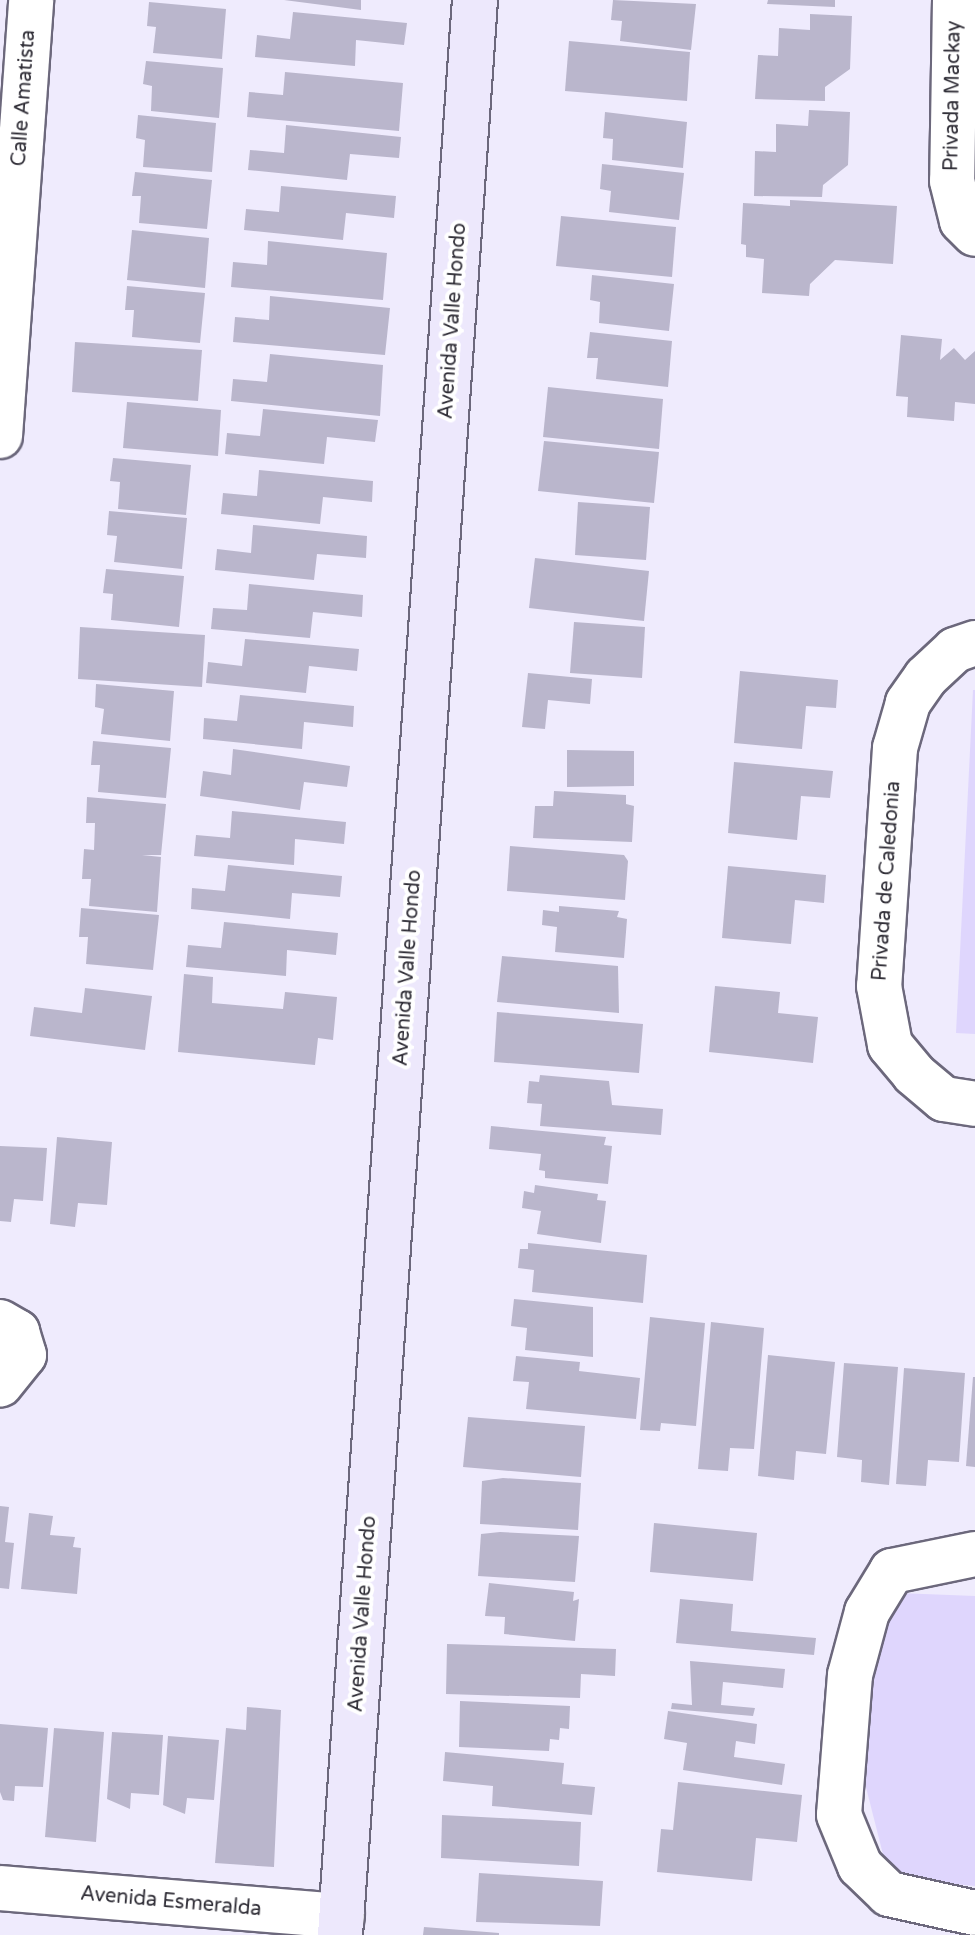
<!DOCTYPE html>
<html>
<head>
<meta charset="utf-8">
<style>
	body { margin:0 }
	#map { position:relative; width:975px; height:1935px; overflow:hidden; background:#efebfd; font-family:"Varela Round",sans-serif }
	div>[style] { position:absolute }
	.green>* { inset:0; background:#dfd6fd }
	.building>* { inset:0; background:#bab6cc }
	.roads { filter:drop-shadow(2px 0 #6c687c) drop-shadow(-2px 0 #6c687c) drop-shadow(0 2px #6c687c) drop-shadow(0 -2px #6c687c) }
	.street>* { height:44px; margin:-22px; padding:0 22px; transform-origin:22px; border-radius:22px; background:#fff }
	.secondary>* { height:44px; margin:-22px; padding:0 22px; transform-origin:22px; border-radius:22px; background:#ede8fc }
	span { translate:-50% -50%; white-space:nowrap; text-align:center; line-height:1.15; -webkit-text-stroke:8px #fff; paint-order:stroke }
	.street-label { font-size:20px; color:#2e2c35 }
</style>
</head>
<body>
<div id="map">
	<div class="green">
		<i style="clip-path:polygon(973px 690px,975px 690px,975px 1034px,956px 1033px)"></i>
		<i style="clip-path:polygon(898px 1593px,975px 1596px,975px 1886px,889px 1878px,853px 1736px)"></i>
	</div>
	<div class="building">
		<i style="clip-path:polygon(284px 0,361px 0,361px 10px)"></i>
		<i style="clip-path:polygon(613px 0,696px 4px,691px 50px,620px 41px,622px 21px,611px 20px)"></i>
		<i style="clip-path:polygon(768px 0,835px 0,835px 7px,767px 4px)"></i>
		<i style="clip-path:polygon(149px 2px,226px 9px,222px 59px,153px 53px,156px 27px,147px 26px)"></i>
		<i style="clip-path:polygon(293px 12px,407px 23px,404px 45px,356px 40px,355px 66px,255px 57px,257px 35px,290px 39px)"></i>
		<i style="clip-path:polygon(810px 14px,852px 16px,850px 69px,825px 87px,825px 101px,755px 99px,758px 55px,778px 56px,779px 28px,810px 30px)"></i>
		<i style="clip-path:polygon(569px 41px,690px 52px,687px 101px,565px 91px)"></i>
		<i style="clip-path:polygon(146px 61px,223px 68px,219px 118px,151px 111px,152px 86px,143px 84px)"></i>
		<i style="clip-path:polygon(285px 72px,403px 83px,399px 131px,247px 117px,249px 92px,283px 95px)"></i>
		<i style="clip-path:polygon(809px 110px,850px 112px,848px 165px,823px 185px,822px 197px,754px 196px,755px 151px,776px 152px,776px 124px,808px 126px)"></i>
		<i style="clip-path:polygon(605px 112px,687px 122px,683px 168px,612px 160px,613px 139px,603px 138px)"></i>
		<i style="clip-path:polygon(138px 115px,216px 123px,212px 172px,143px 167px,145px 140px,136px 138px)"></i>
		<i style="clip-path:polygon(286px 125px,401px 137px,399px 158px,350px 154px,347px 180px,248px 170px,250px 150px,284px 153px)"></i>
		<i style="clip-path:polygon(602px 164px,684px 173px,679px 220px,609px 212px,611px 191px,600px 189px)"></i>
		<i style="clip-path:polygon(135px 172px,212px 180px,207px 229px,139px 223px,141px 196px,132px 196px)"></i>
		<i style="clip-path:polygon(281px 186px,396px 196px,394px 218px,346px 213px,343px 240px,244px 230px,246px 209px,279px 212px)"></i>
		<i style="clip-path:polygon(790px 200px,897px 206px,893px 264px,835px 260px,810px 284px,809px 296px,762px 293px,764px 259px,746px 257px,746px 245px,741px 244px,743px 203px,790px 206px)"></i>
		<i style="clip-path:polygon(561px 216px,676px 227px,672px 277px,556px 266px)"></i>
		<i style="clip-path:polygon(132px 230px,209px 238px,205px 288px,127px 280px)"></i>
		<i style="clip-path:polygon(268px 241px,387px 253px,383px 300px,231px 287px,233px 262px,267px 265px)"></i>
		<i style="clip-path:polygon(592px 275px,674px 284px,669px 331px,599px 323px,600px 302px,590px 300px)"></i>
		<i style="clip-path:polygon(127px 286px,205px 293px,200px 343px,132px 337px,134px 310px,125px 310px)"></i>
		<i style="clip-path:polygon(270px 296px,390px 308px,385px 355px,233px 342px,235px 317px,269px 320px)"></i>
		<i style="clip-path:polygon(590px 332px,672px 341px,668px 387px,596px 379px,598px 358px,587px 358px)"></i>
		<i style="clip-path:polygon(901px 335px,942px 339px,940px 360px,954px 348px,965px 360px,975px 351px,975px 404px,955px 402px,954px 421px,907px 417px,908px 397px,896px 396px)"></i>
		<i style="clip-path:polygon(75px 342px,202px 350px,198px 401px,72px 392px)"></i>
		<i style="clip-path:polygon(270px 354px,383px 365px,380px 416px,231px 401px,233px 379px,267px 382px)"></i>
		<i style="clip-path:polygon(548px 387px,663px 399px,659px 449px,543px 437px)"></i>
		<i style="clip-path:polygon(127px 402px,221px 410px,218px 456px,123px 448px)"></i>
		<i style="clip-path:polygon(263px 409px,378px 420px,375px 442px,327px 437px,324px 464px,225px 454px,227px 433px,260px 436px)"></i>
		<i style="clip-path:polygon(544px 441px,659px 452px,654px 503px,538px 491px)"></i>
		<i style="clip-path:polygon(113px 458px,191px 465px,186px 515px,118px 509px,120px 482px,110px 481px)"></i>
		<i style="clip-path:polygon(259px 470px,373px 481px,372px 502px,323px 497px,320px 524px,221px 514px,223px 493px,257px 496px)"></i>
		<i style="clip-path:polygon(578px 502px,650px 507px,646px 560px,575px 555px)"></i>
		<i style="clip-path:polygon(109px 511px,187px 518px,182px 569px,114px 562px,117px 536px,107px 535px)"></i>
		<i style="clip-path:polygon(253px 525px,367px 536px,366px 558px,317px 554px,314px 580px,215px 570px,217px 549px,251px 553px)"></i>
		<i style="clip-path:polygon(535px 558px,649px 571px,644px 621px,529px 608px)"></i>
		<i style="clip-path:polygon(106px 569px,184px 576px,179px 627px,111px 620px,113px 594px,103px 593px)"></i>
		<i style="clip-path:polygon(249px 584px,363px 595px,362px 617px,313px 612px,310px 638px,211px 629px,213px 608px,247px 610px)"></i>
		<i style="clip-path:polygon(574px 622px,645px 627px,642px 678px,570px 673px)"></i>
		<i style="clip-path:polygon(80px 627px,205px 635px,202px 687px,78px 679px)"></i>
		<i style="clip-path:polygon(245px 639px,359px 649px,357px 671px,309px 666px,306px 693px,206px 683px,208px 662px,242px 666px)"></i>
		<i style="clip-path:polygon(740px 671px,838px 680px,836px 708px,806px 706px,802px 749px,734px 743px)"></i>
		<i style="clip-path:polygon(528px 673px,592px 679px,590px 704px,548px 700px,545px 729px,522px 727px)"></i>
		<i style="clip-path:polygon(96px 684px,174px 691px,170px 741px,101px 734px,104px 709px,95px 707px)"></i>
		<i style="clip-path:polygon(240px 695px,354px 706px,353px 727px,304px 722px,302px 749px,203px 739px,204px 718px,237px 721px)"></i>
		<i style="clip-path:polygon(93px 741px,171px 748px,166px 798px,98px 792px,100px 765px,91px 765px)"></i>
		<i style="clip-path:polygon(233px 749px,350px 766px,347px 787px,304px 782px,300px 810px,200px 796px,203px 771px,231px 775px)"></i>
		<i style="clip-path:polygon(567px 750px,634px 751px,634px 786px,567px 787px)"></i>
		<i style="clip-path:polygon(734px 762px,833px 771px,830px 798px,801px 796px,797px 840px,728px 833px)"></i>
		<i style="clip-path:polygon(554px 791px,626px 795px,626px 804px,634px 806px,632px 842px,533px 838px,535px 806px,553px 806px)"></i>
		<i style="clip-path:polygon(87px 797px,166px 804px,161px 855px,142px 855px,161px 857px,157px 912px,89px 906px,91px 879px,82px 879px,84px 849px,94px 850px,95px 823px,86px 823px)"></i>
		<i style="clip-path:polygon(232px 811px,346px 822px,344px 844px,295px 839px,294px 865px,194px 856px,196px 835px,230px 838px)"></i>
		<i style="clip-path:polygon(510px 846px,624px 855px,628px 861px,625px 900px,507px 891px)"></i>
		<i style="clip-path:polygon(228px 865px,342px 876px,340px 897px,292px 893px,290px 919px,191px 909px,192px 888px,225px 891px)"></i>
		<i style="clip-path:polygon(728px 866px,826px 875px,824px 903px,795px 900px,791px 944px,722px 938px)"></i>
		<i style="clip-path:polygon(559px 906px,619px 911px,617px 917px,627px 919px,624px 958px,555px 952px,557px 927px,542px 925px,543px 910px,559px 912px)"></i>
		<i style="clip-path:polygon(81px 908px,159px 915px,153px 970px,86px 964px,88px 937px,79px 937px)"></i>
		<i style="clip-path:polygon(224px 922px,338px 933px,336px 955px,287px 950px,286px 976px,186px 967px,188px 945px,221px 948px)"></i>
		<i style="clip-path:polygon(502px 956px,618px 966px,619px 1013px,497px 1002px)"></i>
		<i style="clip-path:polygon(184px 974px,213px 977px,212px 1003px,283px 1009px,285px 992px,337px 997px,333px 1040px,318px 1038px,315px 1065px,178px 1052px)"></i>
		<i style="clip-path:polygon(715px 986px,780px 992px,778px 1013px,818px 1017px,813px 1063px,709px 1052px)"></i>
		<i style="clip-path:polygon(85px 988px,152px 996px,145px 1050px,30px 1036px,34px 1007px,82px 1013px)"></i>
		<i style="clip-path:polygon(497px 1012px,643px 1024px,639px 1073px,494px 1062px)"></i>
		<i style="clip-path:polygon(540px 1075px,609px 1081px,612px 1105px,663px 1109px,661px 1135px,540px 1126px,542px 1104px,527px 1103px,529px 1081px,539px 1082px)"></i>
		<i style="clip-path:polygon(491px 1126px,606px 1137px,604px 1145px,612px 1146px,608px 1184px,545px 1178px,545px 1171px,539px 1170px,541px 1154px,489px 1149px)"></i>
		<i style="clip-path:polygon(57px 1137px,112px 1142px,107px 1205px,78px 1203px,75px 1227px,50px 1224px)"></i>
		<i style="clip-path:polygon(0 1146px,47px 1148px,43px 1201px,14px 1199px,11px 1222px,0 1221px)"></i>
		<i style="clip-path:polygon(535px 1185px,598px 1194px,597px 1200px,606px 1201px,601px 1243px,537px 1234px,541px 1211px,522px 1208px,524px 1191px,534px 1193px)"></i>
		<i style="clip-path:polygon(528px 1243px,647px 1255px,643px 1303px,532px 1292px,534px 1270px,518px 1268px,520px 1249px,528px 1249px)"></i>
		<i style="clip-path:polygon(514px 1299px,593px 1307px,593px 1357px,525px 1350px,527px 1328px,511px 1326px)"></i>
		<i style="clip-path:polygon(650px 1317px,705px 1323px,696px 1426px,661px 1423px,660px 1431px,640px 1430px)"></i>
		<i style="clip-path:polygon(711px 1322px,764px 1328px,754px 1449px,730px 1448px,728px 1471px,698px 1469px)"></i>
		<i style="clip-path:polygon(768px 1355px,835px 1362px,826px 1454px,796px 1451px,794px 1480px,758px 1476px)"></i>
		<i style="clip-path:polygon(516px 1356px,580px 1362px,579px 1371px,640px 1378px,636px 1419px,526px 1409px,529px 1382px,513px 1381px)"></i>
		<i style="clip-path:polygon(844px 1363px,898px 1367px,889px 1485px,861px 1482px,862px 1460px,837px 1457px)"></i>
		<i style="clip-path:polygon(904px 1368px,965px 1373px,959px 1462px,928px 1460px,926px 1486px,896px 1484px)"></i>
		<i style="clip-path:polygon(973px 1377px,975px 1377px,975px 1467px,966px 1466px)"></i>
		<i style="clip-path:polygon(468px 1417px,585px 1426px,581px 1477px,463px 1467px)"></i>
		<i style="clip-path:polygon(503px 1478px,581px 1483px,578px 1530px,480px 1524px,482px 1481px)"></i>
		<i style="clip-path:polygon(0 1506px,9px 1507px,5px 1542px,14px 1543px,9px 1589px,0 1588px)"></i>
		<i style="clip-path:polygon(29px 1513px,53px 1516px,50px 1535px,75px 1537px,73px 1547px,81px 1548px,77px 1594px,21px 1589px)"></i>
		<i style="clip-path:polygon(654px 1523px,757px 1533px,753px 1581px,650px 1572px)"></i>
		<i style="clip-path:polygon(500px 1532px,579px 1536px,575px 1582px,478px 1576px,481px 1534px)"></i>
		<i style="clip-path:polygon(489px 1583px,574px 1592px,573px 1601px,579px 1599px,575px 1641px,504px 1634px,505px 1617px,485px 1616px)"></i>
		<i style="clip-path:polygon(680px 1599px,733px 1604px,731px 1631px,816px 1638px,814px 1655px,676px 1643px)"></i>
		<i style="clip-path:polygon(447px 1644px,616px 1649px,615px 1676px,581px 1674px,580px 1698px,446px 1694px)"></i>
		<i style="clip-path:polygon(690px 1661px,785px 1669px,783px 1688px,723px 1682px,721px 1705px,755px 1708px,753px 1716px,671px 1709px,672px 1703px,692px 1705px)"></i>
		<i style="clip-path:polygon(460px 1701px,570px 1706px,569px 1729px,560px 1728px,559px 1740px,550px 1739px,549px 1751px,459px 1747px)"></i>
		<i style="clip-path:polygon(247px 1707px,281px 1710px,274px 1867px,215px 1863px,226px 1728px,246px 1730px)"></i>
		<i style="clip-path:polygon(668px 1711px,757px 1724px,755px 1744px,736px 1741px,734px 1757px,785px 1764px,782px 1785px,683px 1770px,687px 1743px,664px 1739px)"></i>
		<i style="clip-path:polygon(0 1724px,48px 1728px,43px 1787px,15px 1786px,14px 1801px,3px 1800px,0 1792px)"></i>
		<i style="clip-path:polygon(54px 1728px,104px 1732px,96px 1842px,45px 1837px)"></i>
		<i style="clip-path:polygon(112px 1732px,163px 1735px,159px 1795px,131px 1793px,130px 1809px,107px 1799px)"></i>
		<i style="clip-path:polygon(168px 1736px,219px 1740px,214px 1800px,187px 1798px,185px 1814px,163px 1805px)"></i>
		<i style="clip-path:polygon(445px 1752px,564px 1763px,562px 1784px,595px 1787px,592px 1815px,492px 1806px,493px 1786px,443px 1781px)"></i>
		<i style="clip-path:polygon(678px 1782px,802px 1795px,797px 1842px,756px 1838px,752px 1881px,657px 1872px,661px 1829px,673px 1830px)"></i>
		<i style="clip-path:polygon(442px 1815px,581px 1822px,579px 1866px,441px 1858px)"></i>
		<i style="clip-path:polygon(479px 1873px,603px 1881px,600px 1926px,476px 1922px)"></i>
		<i style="clip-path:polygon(424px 1927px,499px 1933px,499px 1935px,423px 1935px)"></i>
	</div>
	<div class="roads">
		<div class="street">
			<i style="left:955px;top:0;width:181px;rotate:90.9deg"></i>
			<i style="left:952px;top:181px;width:41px;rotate:76deg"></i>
			<i style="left:962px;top:221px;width:18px;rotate:45deg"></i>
			<i style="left:0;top:436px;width:437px;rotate:-85.9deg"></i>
			<i style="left:975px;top:643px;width:21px;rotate:161deg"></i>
			<i style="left:955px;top:650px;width:40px;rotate:137deg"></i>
			<i style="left:926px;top:677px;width:32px;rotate:125deg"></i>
			<i style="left:908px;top:703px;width:47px;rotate:106.1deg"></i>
			<i style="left:895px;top:748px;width:239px;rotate:93.8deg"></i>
			<i style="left:879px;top:986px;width:60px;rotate:79.4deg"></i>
			<i style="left:890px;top:1045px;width:38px;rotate:50deg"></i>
			<i style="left:914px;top:1074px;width:39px;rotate:40deg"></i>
			<i style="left:944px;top:1099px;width:31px;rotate:9deg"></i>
			<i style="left:0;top:1322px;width:20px;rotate:30deg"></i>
			<i style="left:17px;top:1332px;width:24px;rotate:73deg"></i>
			<i style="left:24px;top:1355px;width:38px;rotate:129deg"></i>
			<i style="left:975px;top:1554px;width:85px;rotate:168.4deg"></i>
			<i style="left:892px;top:1571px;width:48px;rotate:121.4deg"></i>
			<i style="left:867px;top:1612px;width:65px;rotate:105.1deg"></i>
			<i style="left:850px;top:1675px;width:140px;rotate:94.5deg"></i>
			<i style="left:839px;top:1815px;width:55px;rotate:67.6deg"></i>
			<i style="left:860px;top:1866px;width:40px;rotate:44deg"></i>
			<i style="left:889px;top:1894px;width:88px;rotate:12.5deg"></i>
			<i style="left:0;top:1888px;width:343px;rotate:4.7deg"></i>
		</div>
		<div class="secondary">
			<i style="left:340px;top:1935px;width:1940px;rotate:-86.01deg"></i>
		</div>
	</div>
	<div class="street-label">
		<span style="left:953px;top:96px;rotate:-89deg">Privada Mackay</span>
		<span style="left:24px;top:98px;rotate:-86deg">Calle Amatista</span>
		<span style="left:453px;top:321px;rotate:-86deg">Avenida Valle Hondo</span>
		<span style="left:887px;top:881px;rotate:-86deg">Privada de Caledonia</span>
		<span style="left:408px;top:968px;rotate:-86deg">Avenida Valle Hondo</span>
		<span style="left:363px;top:1614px;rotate:-86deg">Avenida Valle Hondo</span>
		<span style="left:171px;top:1902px;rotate:5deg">Avenida Esmeralda</span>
	</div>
</div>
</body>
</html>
